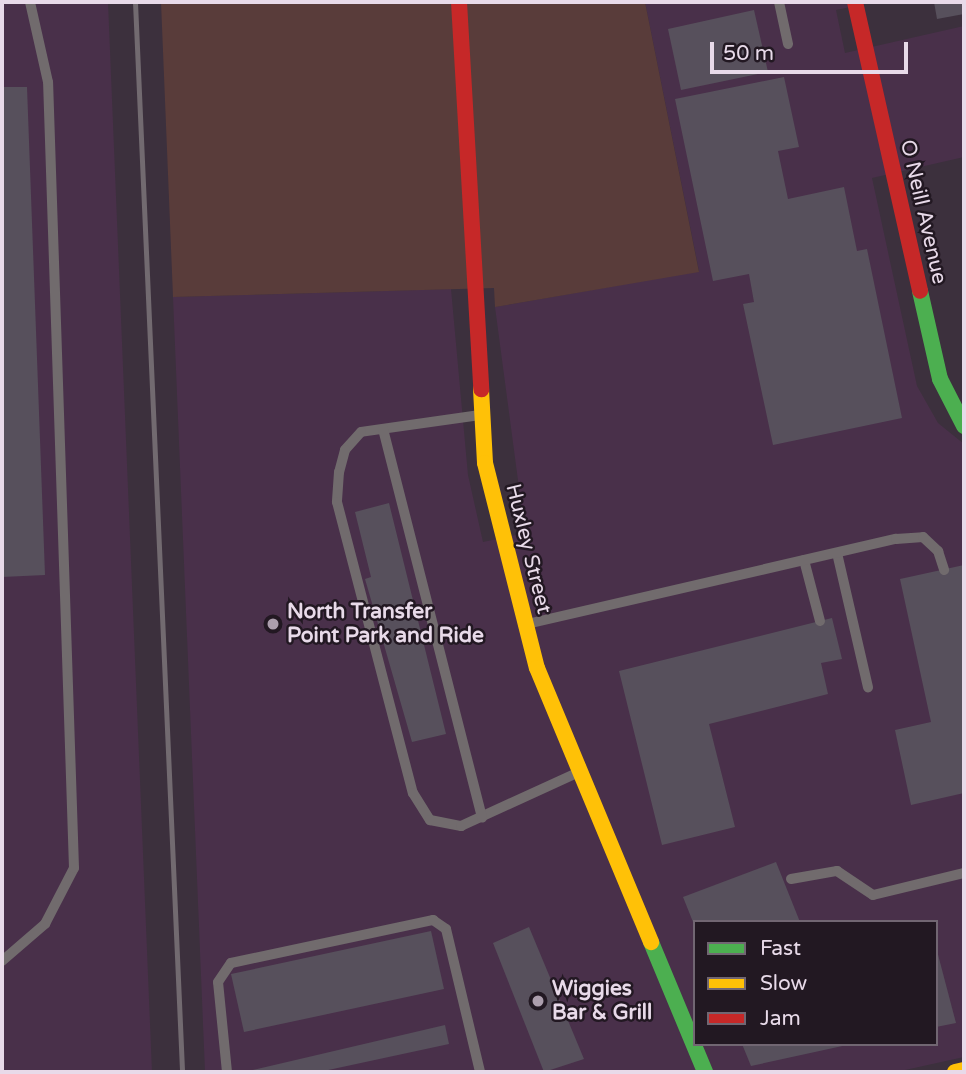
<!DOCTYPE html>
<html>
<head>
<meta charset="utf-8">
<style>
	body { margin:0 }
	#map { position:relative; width:966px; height:1074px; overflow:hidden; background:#3c303d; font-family:"Varela Round",sans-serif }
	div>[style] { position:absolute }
	.built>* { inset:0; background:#49304a }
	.green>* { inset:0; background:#593c3a }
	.building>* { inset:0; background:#57505c }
	.lane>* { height:10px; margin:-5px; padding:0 5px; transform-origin:5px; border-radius:5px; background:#716b6d }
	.fast>* { height:16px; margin:-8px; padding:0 8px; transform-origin:8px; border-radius:8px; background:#4caf50 }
	.slow>* { height:16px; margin:-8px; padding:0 8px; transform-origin:8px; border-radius:8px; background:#ffc107 }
	.jam>* { height:16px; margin:-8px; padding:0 8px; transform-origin:8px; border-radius:8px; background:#c62828 }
	.rail>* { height:5px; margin:-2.5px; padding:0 2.5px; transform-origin:2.5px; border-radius:2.5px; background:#726a70 }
	.dots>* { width:19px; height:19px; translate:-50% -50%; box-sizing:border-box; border:4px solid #221822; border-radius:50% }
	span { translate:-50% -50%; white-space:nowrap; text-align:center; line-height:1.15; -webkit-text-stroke:5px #221822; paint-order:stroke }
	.street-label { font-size:21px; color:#e8dae9 }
	.poi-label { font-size:21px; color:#e8dae9; font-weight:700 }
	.left { translate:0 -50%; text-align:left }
	.frame { position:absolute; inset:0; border:4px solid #e8dae9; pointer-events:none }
	.legend { position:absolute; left:693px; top:920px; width:245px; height:126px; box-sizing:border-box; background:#221822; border:2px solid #716672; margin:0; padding:9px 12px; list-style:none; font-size:21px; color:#e8dae9 }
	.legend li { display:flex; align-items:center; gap:14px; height:35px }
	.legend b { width:35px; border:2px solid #716672 }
	.scale { position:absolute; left:710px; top:42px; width:198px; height:32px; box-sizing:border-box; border:4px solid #e8dae9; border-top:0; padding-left:9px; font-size:21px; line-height:24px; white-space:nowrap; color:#e8dae9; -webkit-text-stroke:5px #221822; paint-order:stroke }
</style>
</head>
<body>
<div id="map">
	<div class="built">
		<i style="clip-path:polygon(2px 2px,108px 2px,152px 1072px,2px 1072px)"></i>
		<i style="clip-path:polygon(evenodd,645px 2px,875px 2px,836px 10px,845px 53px,964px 26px,964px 157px,872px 178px,917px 386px,938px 423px,964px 444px,964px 1057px,896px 1072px,205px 1072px,173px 297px,451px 289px,468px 475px,483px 542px,525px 533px,495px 307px,699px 271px,645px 2px,695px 922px,936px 922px,936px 1044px,695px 1044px,695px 922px)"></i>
	</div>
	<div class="green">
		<i style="clip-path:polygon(161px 2px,645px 2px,699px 272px,495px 307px,494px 288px,173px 297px)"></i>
	</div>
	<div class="building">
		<i style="clip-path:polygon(934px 2px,964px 2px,964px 14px,937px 19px)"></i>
		<i style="clip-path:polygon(754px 10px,768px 72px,681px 90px,668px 29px)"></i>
		<i style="clip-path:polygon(784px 77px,799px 147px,778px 151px,788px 199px,844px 187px,857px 251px,867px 249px,902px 418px,773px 445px,743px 304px,754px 302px,749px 274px,713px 281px,675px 99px)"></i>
		<i style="clip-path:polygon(2px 87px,27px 87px,45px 575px,2px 577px)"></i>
		<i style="clip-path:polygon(389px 503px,446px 734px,412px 742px,365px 579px,371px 577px,355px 512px)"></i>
		<i style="clip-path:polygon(964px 565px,964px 793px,911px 805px,895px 730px,931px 722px,900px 579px)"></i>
		<i style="clip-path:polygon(832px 618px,842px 659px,821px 663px,828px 694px,709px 724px,735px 827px,662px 845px,619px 671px)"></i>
		<i style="clip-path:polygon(776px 862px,800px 922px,693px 922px,683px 897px)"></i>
		<i style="clip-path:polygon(529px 927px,584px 1059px,544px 1072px,493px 943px)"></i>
		<i style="clip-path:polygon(431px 931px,444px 989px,244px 1032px,231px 974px)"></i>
		<i style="clip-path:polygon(936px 947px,956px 1023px,936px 1027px)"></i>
		<i style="clip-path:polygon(445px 1025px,449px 1044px,319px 1072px,244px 1072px)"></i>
		<i style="clip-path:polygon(742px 1044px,847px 1044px,847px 1045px,751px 1066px)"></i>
	</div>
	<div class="lane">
		<i style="left:779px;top:2px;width:43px;rotate:77.9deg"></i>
		<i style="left:480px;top:415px;width:120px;rotate:171.9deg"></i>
		<i style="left:361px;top:432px;width:24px;rotate:132deg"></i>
		<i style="left:345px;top:450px;width:23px;rotate:105deg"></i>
		<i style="left:339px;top:472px;width:30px;rotate:94deg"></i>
		<i style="left:337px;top:502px;width:301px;rotate:75.4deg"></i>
		<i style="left:413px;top:793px;width:32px;rotate:58deg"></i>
		<i style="left:430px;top:820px;width:32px;rotate:11deg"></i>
		<i style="left:461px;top:826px;width:128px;rotate:-24.6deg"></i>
		<i style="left:383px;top:429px;width:401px;rotate:75.7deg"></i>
		<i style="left:837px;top:553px;width:138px;rotate:77deg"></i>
		<i style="left:804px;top:560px;width:63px;rotate:75.3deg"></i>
		<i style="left:527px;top:624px;width:379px;rotate:-13deg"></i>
		<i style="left:896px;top:539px;width:27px;rotate:-4deg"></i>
		<i style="left:923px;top:537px;width:21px;rotate:43deg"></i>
		<i style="left:938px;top:551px;width:20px;rotate:72deg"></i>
		<i style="left:791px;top:879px;width:47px;rotate:-9.9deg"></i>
		<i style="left:837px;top:871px;width:43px;rotate:33.7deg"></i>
		<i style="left:873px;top:895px;width:94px;rotate:-13.6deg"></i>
		<i style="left:2px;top:961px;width:57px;rotate:-40.7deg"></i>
		<i style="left:45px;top:924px;width:63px;rotate:-62.6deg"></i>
		<i style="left:74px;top:868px;width:786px;rotate:-91.89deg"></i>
		<i style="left:48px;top:82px;width:82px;rotate:-102.7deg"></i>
		<i style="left:227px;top:1072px;width:90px;rotate:-95.7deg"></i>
		<i style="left:218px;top:982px;width:23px;rotate:-56deg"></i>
		<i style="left:231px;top:963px;width:207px;rotate:-12deg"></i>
		<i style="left:433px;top:920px;width:16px;rotate:35deg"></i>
		<i style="left:446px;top:929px;width:147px;rotate:76.6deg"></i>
	</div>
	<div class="fast">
		<i style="left:920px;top:291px;width:90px;rotate:77.2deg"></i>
		<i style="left:940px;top:379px;width:53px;rotate:62.9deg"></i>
		<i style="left:651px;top:942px;width:141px;rotate:67.4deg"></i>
	</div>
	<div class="slow">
		<i style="left:481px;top:389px;width:74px;rotate:86.9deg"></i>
		<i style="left:485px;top:463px;width:211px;rotate:75.8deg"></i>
		<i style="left:537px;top:668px;width:297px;rotate:67.4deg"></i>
		<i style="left:955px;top:1072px;width:9px;rotate:-13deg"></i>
	</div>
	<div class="jam">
		<i style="left:459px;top:2px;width:388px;rotate:86.7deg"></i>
		<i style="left:855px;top:2px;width:296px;rotate:77.3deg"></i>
	</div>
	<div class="rail">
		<i style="left:135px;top:2px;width:1071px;rotate:87.48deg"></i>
	</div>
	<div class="dots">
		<i style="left:273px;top:624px;background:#ac9ead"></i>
		<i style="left:538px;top:1001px;background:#ac9ead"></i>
	</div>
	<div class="street-label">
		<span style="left:923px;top:212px;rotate:77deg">O Neill Avenue</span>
		<span style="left:528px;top:549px;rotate:76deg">Huxley Street</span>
	</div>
	<div class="poi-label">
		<span class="left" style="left:287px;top:624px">North Transfer<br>Point Park and Ride</span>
		<span class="left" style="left:552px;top:1001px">Wiggies<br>Bar &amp; Grill</span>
	</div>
	<div class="frame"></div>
	<ul class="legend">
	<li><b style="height:9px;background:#4caf50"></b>Fast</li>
	<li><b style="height:9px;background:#ffc107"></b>Slow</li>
	<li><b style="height:9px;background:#c62828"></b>Jam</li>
	</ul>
	<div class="scale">50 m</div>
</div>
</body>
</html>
